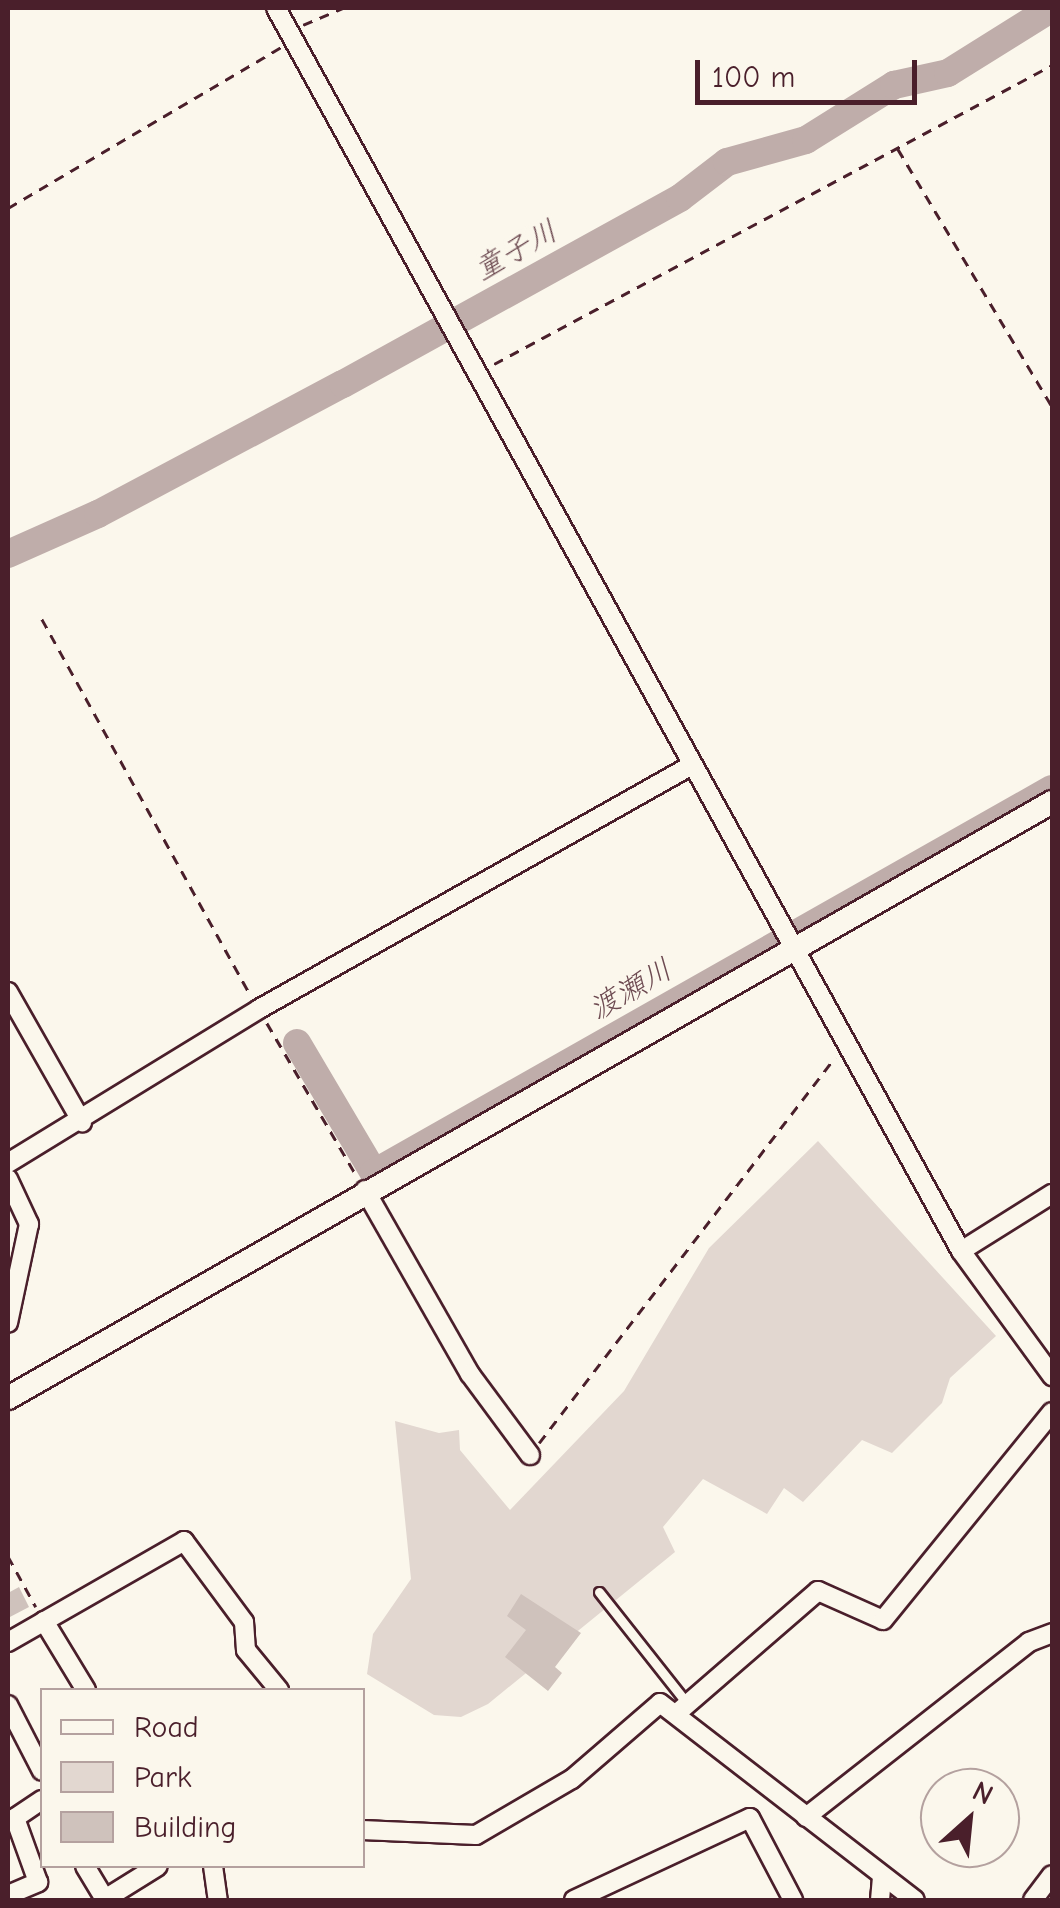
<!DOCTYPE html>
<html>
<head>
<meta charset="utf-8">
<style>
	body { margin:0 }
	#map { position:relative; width:1060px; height:1908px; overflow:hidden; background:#fbf7ec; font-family:"Comic Neue","Klee One",sans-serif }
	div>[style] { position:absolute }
	.green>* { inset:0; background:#e2d7d0 }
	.river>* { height:28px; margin:-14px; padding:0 14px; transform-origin:14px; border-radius:14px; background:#bfadaa }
	.building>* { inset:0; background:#cfc2bc }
	.path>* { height:2.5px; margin-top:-1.25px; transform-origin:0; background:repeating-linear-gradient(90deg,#4a1f2b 0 10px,transparent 0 18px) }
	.roads { filter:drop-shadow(2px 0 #4a1f2b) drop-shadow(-2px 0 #4a1f2b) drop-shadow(0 2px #4a1f2b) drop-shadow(0 -2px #4a1f2b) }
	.service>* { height:9px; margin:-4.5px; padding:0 4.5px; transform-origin:4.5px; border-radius:4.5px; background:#fbf7ec }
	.minor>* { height:18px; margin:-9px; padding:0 9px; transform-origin:9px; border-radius:9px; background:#fbf7ec }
	.tertiary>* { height:22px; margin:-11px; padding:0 11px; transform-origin:11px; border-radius:11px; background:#fbf7ec }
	span { translate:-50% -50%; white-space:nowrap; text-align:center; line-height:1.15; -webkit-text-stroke:8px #fbf7ec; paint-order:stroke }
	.water-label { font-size:30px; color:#6d4a51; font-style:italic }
	.frame { position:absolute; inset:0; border:10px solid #4a1f2b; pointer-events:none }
	.legend { position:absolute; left:40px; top:1688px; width:325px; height:180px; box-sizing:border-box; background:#fbf7ec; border:2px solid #b4a19f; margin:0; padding:12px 18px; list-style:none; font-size:30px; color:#4a1f2b }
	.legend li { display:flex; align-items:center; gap:20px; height:50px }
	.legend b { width:50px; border:2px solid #b4a19f }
	.north { position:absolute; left:920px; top:1768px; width:100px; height:100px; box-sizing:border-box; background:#fbf7ec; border:2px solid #b4a19f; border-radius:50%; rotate:27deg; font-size:28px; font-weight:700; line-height:40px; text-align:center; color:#4a1f2b }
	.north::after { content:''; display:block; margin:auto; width:35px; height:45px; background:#4a1f2b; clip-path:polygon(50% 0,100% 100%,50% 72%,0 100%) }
	.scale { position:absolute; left:695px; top:60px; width:222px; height:45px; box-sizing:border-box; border:5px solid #4a1f2b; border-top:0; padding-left:12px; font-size:30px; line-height:35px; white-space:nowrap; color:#4a1f2b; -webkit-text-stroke:8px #fbf7ec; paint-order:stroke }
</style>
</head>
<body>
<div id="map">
	<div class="green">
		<i style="clip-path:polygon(818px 1141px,996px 1336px,950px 1378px,942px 1403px,892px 1453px,862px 1440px,803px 1502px,784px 1488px,767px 1514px,703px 1479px,663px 1527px,675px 1552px,488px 1704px,461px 1717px,434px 1715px,367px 1674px,373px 1634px,411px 1579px,395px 1421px,439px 1433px,459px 1430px,460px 1450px,510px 1510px,624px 1391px,709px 1248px)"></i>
	</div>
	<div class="river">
		<i style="left:8px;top:554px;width:98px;rotate:-24deg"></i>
		<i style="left:98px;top:514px;width:277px;rotate:-28deg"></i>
		<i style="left:343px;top:384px;width:385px;rotate:-28.9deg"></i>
		<i style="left:680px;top:198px;width:59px;rotate:-37.5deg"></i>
		<i style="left:727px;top:162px;width:82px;rotate:-15.6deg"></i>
		<i style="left:806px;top:140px;width:104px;rotate:-32deg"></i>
		<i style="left:894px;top:85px;width:55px;rotate:-12.5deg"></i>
		<i style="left:948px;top:73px;width:123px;rotate:-32deg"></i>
		<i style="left:297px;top:1043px;width:151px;rotate:59.4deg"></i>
		<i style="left:374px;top:1173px;width:779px;rotate:-29.53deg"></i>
	</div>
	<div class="building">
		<i style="clip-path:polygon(19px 1587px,29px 1607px,8px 1618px,8px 1593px)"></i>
		<i style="clip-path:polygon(521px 1594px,581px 1633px,555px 1667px,562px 1673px,548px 1691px,505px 1657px,526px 1630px,507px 1616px)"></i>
	</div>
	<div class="path">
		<i style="left:303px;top:25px;width:43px;rotate:-23deg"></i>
		<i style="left:898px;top:149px;width:300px;rotate:59.1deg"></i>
		<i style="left:8px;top:208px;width:317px;rotate:-30.5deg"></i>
		<i style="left:494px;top:364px;width:633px;rotate:-28.18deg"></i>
		<i style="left:42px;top:619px;width:429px;rotate:61deg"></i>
		<i style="left:267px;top:1023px;width:176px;rotate:59.6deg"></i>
		<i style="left:539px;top:1443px;width:486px;rotate:-52.5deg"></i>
		<i style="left:8px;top:1556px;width:58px;rotate:61.2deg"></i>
	</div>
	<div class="roads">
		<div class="service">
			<i style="left:599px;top:1592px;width:139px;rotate:51.7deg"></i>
		</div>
		<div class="minor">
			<i style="left:276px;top:8px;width:1419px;rotate:61.14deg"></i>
			<i style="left:961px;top:1251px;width:155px;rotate:53.9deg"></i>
			<i style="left:8px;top:992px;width:150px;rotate:60.4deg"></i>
			<i style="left:8px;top:1163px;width:294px;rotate:-31.5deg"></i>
			<i style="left:259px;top:1009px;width:496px;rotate:-29.4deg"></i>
			<i style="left:8px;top:1179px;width:50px;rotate:65deg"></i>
			<i style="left:29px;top:1224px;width:101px;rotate:102deg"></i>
			<i style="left:365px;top:1190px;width:212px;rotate:60.3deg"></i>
			<i style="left:470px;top:1374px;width:101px;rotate:53.5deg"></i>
			<i style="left:961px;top:1251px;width:107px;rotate:-32.1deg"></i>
			<i style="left:44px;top:1621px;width:81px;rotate:58.7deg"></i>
			<i style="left:8px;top:1642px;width:203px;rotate:-29.8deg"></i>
			<i style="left:184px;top:1541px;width:101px;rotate:53.5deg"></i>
			<i style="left:244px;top:1622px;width:28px;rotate:86deg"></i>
			<i style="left:246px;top:1650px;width:52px;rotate:50.5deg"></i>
			<i style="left:8px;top:1705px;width:74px;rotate:62.7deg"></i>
			<i style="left:676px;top:1714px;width:188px;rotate:-40.9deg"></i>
			<i style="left:818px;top:1591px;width:71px;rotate:24deg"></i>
			<i style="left:883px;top:1620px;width:268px;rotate:-50.9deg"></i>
			<i style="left:806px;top:1817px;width:283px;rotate:-38.1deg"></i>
			<i style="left:1029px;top:1642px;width:25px;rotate:-21deg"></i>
			<i style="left:362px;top:1830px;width:114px;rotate:2.5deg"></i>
			<i style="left:476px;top:1835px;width:111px;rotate:-30.3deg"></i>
			<i style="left:572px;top:1779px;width:116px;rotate:-40.8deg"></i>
			<i style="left:660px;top:1703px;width:322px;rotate:37.7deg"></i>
			<i style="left:85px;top:1866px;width:39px;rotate:59deg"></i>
			<i style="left:105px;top:1899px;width:62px;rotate:-31.9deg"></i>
			<i style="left:213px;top:1866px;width:34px;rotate:82deg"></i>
			<i style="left:8px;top:1895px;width:33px;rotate:-23deg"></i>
			<i style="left:38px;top:1882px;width:68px;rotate:-109.8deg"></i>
			<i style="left:15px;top:1818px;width:32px;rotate:-34deg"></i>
			<i style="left:574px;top:1900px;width:194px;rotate:-25deg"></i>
			<i style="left:750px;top:1818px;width:93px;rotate:62.3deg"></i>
			<i style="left:880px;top:1900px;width:24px;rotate:-85deg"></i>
			<i style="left:1033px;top:1900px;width:31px;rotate:-53deg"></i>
		</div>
		<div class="tertiary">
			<i style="left:8px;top:1398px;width:1202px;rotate:-29.72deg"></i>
		</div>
	</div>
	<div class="water-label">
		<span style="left:516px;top:251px;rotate:-29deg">童子川</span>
		<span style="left:631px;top:990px;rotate:-30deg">渡瀬川</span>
	</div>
	<div class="frame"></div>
	<ul class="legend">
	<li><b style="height:12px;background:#fbf7ec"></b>Road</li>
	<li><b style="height:28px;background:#e2d7d0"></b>Park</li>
	<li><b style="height:28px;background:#cfc2bc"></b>Building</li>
	</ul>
	<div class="north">N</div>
	<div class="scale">100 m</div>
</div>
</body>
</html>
